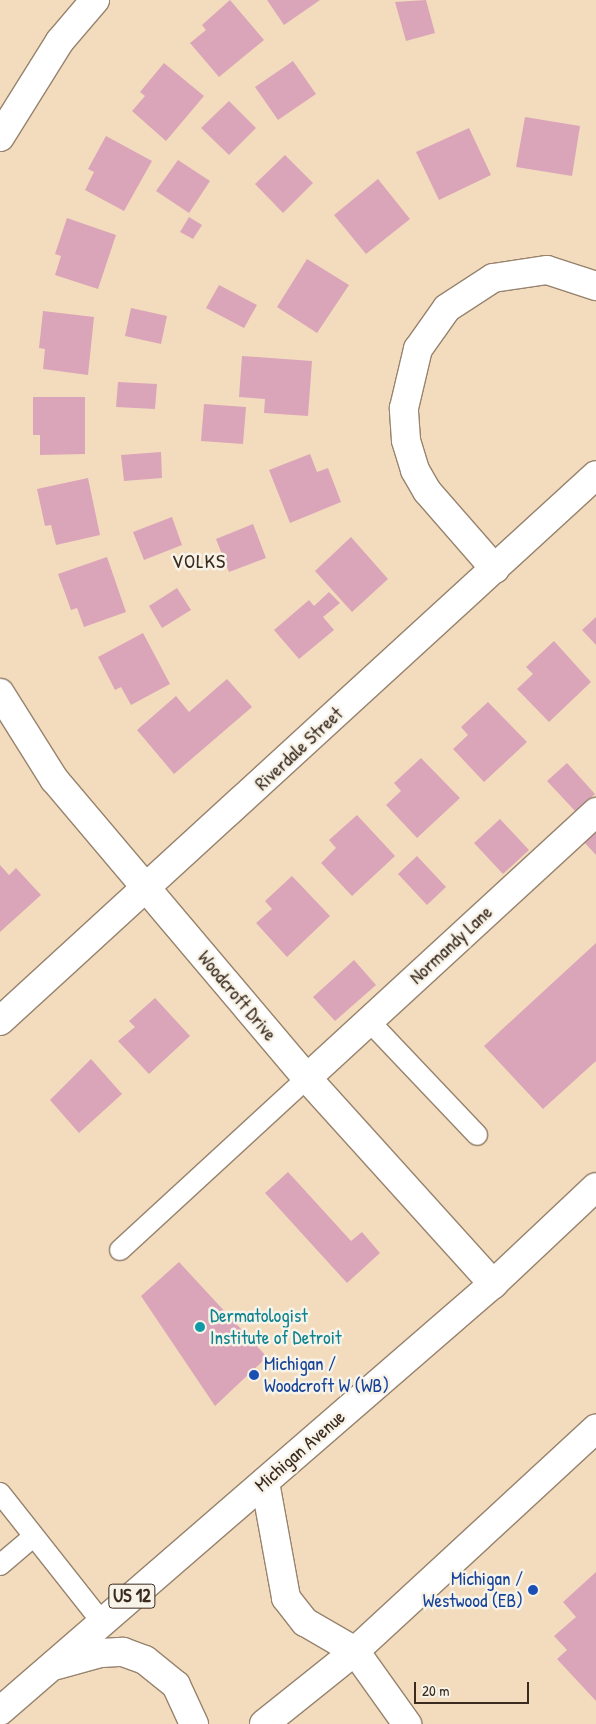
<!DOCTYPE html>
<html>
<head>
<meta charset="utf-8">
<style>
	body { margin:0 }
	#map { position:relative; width:596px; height:1724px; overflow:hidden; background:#f3dcbd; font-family:"Patrick Hand",sans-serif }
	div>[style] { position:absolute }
	.building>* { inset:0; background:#daa5b9 }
	.roads { filter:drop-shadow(1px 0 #97836e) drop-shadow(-1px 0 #97836e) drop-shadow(0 1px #97836e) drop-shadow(0 -1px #97836e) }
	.lane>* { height:20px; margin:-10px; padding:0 10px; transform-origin:10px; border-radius:10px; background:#fff }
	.street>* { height:28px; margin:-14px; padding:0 14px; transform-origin:14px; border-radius:14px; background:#fff }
	.primary>* { height:28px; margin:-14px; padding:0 14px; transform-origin:14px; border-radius:14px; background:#fff }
	.dots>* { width:14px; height:14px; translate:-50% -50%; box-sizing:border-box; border:2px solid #f7f3e8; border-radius:50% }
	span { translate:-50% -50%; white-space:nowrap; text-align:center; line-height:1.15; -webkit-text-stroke:5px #f7f3e8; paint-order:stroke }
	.shield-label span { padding:1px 4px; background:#f7f3e8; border:1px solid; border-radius:4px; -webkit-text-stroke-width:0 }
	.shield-label { font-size:18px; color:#3b2a1e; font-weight:700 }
	.street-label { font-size:19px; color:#3b2a1e }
	.culture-label { font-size:19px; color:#0d838f }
	.left { translate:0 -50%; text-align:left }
	.transit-label { font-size:19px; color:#164399 }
	.right { translate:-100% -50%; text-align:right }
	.neighbourhood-label { font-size:20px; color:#3b2a1e; letter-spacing:1px }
	.scale { position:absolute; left:414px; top:1682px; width:115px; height:22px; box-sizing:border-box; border:2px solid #3b2a1e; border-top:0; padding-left:6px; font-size:15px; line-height:18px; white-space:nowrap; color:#3b2a1e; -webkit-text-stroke:4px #f7f3e8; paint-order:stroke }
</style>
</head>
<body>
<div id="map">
	<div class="building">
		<i style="clip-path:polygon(230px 0,264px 40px,219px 77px,190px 43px,206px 30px,202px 25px)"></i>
		<i style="clip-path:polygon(267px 0,320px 0,284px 25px)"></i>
		<i style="clip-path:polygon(426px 0,435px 33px,406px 41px,395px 2px)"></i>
		<i style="clip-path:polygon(293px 61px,316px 94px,278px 120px,255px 87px)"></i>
		<i style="clip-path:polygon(164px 63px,204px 96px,166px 141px,132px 111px,145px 96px,140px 92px)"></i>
		<i style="clip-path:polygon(229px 101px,256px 128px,229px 155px,201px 128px)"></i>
		<i style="clip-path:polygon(525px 117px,580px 126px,572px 176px,516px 167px)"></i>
		<i style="clip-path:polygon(469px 128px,491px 175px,439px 200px,416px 152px)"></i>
		<i style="clip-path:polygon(106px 136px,152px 161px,124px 211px,85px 190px,94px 172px,88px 169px)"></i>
		<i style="clip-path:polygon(285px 155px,313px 183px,283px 213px,255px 184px)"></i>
		<i style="clip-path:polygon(178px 160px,210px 181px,189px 213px,156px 191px)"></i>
		<i style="clip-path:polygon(378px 179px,410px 219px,366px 254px,334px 215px)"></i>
		<i style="clip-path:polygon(189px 217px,202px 225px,193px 239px,180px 232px)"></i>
		<i style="clip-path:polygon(67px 218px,116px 235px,98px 289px,55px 275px,61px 256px,55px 254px)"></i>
		<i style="clip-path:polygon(307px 259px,349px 285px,317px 333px,277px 307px)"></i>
		<i style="clip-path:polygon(219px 285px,257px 305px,244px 328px,206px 308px)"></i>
		<i style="clip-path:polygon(131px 308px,167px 316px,161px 344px,125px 336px)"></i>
		<i style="clip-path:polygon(43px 311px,94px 317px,88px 375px,43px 369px,45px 349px,39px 348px)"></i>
		<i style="clip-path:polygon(242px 356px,312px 361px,308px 416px,264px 413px,265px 399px,239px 397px)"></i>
		<i style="clip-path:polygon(118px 382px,157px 384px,155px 409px,116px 407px)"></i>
		<i style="clip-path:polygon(33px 397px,85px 397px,85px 454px,40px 455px,40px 435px,33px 435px)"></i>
		<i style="clip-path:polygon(204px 404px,246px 407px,243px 444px,201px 441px)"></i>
		<i style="clip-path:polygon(161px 452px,162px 478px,124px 481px,121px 455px)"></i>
		<i style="clip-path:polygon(310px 454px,317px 472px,328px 468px,341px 502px,290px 523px,269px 470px)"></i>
		<i style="clip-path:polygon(88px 478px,100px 535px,56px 545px,51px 525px,45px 526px,37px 489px)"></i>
		<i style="clip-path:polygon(172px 517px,182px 545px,144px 560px,133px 532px)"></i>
		<i style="clip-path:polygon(253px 524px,266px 558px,229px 572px,216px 539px)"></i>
		<i style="clip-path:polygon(351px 537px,388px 579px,352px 612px,315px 571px)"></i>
		<i style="clip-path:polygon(107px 557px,126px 612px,84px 627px,77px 608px,71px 610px,58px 574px)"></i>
		<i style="clip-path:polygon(177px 588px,191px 610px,162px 628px,149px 606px)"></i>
		<i style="clip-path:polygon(329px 592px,340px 603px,323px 617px,334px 630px,299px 659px,274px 630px,309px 600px,314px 606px)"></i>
		<i style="clip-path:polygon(596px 617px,596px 645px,582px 630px)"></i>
		<i style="clip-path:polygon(143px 633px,170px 684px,131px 705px,121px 687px,115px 690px,98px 657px)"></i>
		<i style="clip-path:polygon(554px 641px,591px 682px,549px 722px,517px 689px,533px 674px,526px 667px)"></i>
		<i style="clip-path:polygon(227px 679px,252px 707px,174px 774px,137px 730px,176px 696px,189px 712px)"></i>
		<i style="clip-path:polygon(488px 702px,527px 742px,484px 782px,453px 749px,468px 735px,461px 727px)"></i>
		<i style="clip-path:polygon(421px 758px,460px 798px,417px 838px,386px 805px,401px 791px,394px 783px)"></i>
		<i style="clip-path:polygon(567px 763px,595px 794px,576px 812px,547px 781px)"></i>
		<i style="clip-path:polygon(357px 815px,395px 856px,352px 896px,321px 863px,336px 848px,329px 840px)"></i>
		<i style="clip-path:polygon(500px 819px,529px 850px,503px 874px,474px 843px)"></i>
		<i style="clip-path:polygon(596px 831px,596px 855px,584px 842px)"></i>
		<i style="clip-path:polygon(417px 856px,446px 887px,427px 905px,398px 874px)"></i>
		<i style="clip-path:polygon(0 865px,9px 875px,16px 868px,41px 895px,0 932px)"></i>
		<i style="clip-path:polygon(292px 876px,330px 916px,287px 957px,256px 923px,272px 909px,265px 901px)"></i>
		<i style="clip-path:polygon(596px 943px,596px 1061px,543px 1109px,484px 1046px)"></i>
		<i style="clip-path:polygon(354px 960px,376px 985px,335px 1021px,313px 997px)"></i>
		<i style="clip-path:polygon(155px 998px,190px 1036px,149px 1074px,118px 1041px,135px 1027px,129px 1021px)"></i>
		<i style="clip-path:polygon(91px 1059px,122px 1094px,79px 1133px,50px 1100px)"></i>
		<i style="clip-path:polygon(288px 1172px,351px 1241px,362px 1232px,380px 1253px,347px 1283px,265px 1193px)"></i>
		<i style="clip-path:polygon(179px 1262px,267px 1357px,215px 1406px,141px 1296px)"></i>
		<i style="clip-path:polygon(596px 1572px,596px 1701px,557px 1659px,567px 1650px,554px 1636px,576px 1617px,563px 1602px)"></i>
	</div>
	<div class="roads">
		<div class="lane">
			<i style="left:369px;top:1021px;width:157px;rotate:46.5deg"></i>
			<i style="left:120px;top:1250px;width:254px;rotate:-42.6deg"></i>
			<i style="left:0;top:1493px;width:164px;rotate:51.7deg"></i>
			<i style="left:0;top:1565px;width:43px;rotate:-40.3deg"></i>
		</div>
		<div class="street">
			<i style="left:0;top:137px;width:113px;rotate:-58deg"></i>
			<i style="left:60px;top:41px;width:54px;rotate:-49.5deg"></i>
			<i style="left:495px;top:569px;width:103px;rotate:-131.1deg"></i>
			<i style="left:427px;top:491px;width:24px;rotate:-120deg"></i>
			<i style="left:415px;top:470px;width:31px;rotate:-107deg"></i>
			<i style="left:406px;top:440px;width:32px;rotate:-94deg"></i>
			<i style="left:404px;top:408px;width:61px;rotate:-76.7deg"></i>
			<i style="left:418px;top:349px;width:50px;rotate:-54.7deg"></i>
			<i style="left:447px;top:308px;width:55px;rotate:-33.1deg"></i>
			<i style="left:493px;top:278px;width:55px;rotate:-8.4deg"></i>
			<i style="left:547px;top:270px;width:52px;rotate:18.1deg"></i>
			<i style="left:0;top:693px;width:102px;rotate:57.9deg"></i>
			<i style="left:54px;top:779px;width:392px;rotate:49.8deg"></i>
			<i style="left:307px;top:1078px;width:278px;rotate:47.9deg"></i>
			<i style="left:0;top:1021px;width:808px;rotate:-42.49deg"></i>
			<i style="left:307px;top:1078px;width:393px;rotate:-42.6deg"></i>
			<i style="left:355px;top:1651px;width:90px;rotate:54.5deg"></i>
		</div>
		<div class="primary">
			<i style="left:265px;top:1482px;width:118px;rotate:79.7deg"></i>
			<i style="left:286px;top:1598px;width:31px;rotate:52deg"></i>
			<i style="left:305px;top:1622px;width:58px;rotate:30.1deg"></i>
			<i style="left:57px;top:1665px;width:46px;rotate:-15.3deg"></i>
			<i style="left:101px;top:1653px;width:22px;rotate:-3deg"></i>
			<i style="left:123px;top:1652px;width:23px;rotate:20deg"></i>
			<i style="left:145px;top:1660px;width:40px;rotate:39deg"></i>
			<i style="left:176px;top:1685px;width:43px;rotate:65.2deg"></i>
			<i style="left:0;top:1711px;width:652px;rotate:-40.9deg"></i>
			<i style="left:493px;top:1284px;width:141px;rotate:-43.3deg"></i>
			<i style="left:264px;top:1724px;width:117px;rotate:-38.7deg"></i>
			<i style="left:355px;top:1651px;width:328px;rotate:-42.7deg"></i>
		</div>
	</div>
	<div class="dots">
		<i style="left:200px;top:1327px;background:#0f9aa8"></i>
		<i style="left:254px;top:1375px;background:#1a4fb4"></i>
		<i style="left:533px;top:1590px;background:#1a4fb4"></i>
	</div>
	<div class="shield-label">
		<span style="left:132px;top:1596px">US 12</span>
	</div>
	<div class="street-label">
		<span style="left:299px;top:749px;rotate:-43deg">Riverdale Street</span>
		<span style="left:451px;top:945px;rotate:-43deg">Normandy Lane</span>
		<span style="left:237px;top:996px;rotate:50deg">Woodcroft Drive</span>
		<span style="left:300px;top:1451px;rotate:-41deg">Michigan Avenue</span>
	</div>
	<div class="culture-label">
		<span class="left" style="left:210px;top:1327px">Dermatologist<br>Institute of Detroit</span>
	</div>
	<div class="transit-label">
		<span class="left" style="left:264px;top:1375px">Michigan /<br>Woodcroft W (WB)</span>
		<span class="right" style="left:523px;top:1590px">Michigan /<br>Westwood (EB)</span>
	</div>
	<div class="neighbourhood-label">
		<span style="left:199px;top:560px">VOLKS</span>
	</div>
	<div class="scale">20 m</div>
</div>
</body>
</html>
